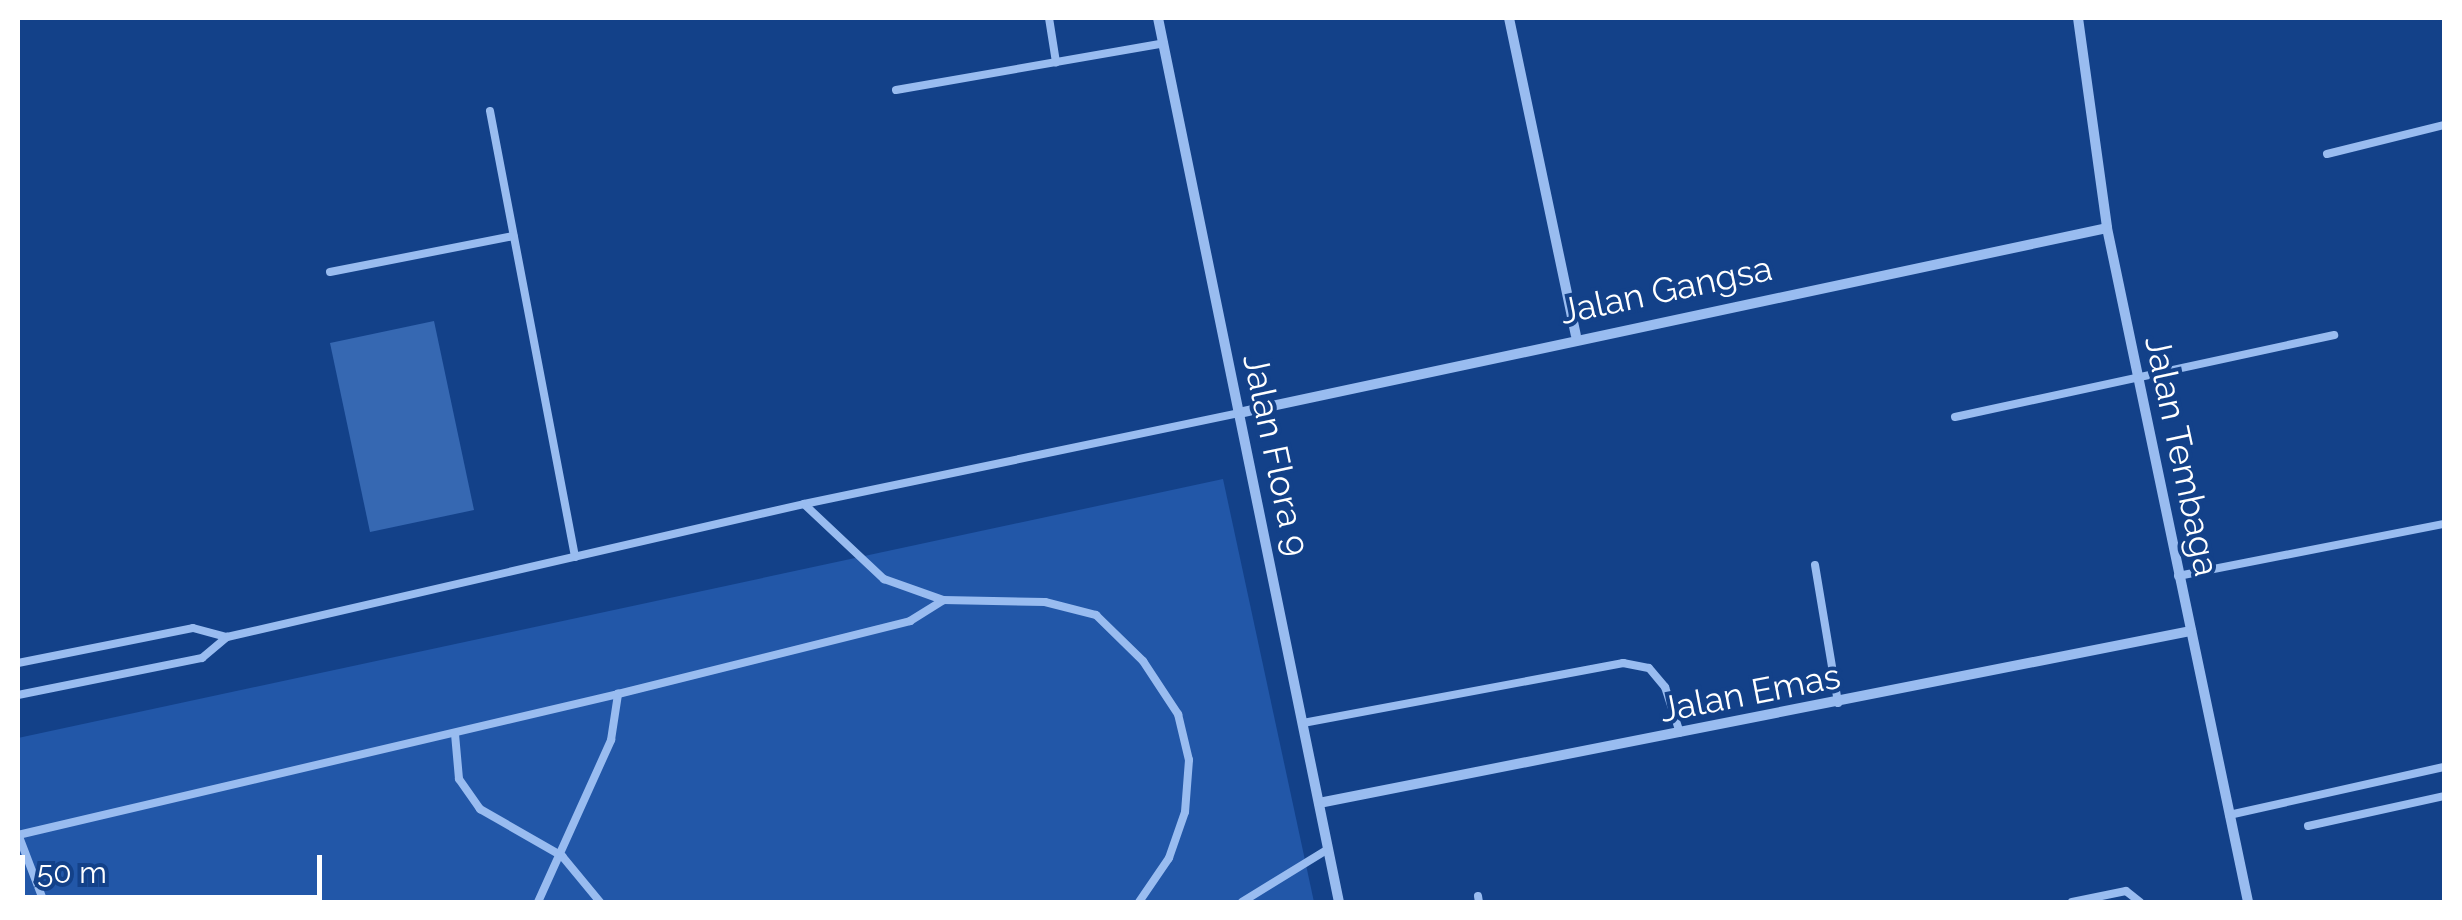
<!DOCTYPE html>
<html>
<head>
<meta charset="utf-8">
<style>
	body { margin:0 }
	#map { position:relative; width:2462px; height:920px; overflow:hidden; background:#134189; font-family:Raleway,sans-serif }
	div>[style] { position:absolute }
	.green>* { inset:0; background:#2257a8 }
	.building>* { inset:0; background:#3668b2 }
	.lane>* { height:8px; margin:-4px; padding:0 4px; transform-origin:4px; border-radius:4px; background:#99bcf0 }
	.street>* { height:10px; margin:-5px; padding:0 5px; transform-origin:5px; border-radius:5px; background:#99bcf0 }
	span { translate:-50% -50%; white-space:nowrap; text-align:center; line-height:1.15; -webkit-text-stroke:8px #134189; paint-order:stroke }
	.street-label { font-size:35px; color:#fff }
	.frame { position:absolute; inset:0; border:20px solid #fff; pointer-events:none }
	.scale { position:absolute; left:20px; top:855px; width:302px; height:45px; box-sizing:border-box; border:5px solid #fff; border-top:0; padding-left:12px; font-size:30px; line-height:35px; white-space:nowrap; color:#fff; -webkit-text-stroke:8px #134189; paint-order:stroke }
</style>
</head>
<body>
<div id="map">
	<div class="green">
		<i style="clip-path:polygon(1223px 479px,1314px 902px,18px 902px,18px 738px)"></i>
	</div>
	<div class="building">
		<i style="clip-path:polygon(434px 321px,474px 510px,370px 532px,330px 343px)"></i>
	</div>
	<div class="lane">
		<i style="left:1049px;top:18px;width:45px;rotate:81deg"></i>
		<i style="left:896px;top:90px;width:272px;rotate:-9.9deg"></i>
		<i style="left:490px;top:111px;width:454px;rotate:79.2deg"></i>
		<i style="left:2327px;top:154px;width:121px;rotate:-13.9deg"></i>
		<i style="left:330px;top:272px;width:187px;rotate:-11.1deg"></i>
		<i style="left:1955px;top:417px;width:388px;rotate:-12.2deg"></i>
		<i style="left:804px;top:504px;width:110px;rotate:43.2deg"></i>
		<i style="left:884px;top:579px;width:63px;rotate:19.6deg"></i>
		<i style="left:943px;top:600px;width:102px;rotate:1.1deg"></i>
		<i style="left:1045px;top:602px;width:53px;rotate:14.3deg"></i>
		<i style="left:1096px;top:615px;width:66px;rotate:44.4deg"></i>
		<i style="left:1143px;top:661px;width:64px;rotate:56.6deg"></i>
		<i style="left:1178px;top:714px;width:47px;rotate:76.6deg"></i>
		<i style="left:1189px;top:760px;width:52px;rotate:94.4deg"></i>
		<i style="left:1185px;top:812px;width:49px;rotate:109.2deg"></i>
		<i style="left:1169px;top:858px;width:53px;rotate:124.3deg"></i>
		<i style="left:1815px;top:565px;width:140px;rotate:80.5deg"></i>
		<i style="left:2178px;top:576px;width:271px;rotate:-11.1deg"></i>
		<i style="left:18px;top:663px;width:178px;rotate:-11.3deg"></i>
		<i style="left:193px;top:628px;width:35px;rotate:15deg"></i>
		<i style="left:18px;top:695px;width:188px;rotate:-11.4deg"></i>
		<i style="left:202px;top:658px;width:33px;rotate:-40deg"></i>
		<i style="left:227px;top:637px;width:592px;rotate:-12.98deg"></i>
		<i style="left:804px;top:504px;width:444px;rotate:-11.8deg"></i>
		<i style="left:1303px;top:723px;width:326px;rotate:-10.6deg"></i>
		<i style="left:1623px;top:663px;width:26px;rotate:11deg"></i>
		<i style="left:1649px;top:668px;width:25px;rotate:50deg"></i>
		<i style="left:1665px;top:687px;width:48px;rotate:71.9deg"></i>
		<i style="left:455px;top:734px;width:45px;rotate:84.9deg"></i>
		<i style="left:459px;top:779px;width:37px;rotate:55deg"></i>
		<i style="left:480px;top:809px;width:95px;rotate:29.8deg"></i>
		<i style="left:562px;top:856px;width:60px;rotate:50.4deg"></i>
		<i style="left:2229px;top:815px;width:220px;rotate:-12.6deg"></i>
		<i style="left:2308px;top:826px;width:139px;rotate:-12.4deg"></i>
		<i style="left:18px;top:834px;width:73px;rotate:69.1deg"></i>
		<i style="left:18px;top:835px;width:616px;rotate:-13.22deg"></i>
		<i style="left:1478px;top:896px;width:6px;rotate:81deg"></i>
		<i style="left:538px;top:902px;width:178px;rotate:-65.7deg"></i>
		<i style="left:611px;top:740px;width:47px;rotate:-81.3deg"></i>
		<i style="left:618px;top:694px;width:301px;rotate:-14deg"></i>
		<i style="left:910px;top:621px;width:39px;rotate:-32deg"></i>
		<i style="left:1242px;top:902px;width:101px;rotate:-31.6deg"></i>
		<i style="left:2072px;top:902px;width:55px;rotate:-11.5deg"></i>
		<i style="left:2126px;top:891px;width:18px;rotate:38deg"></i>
	</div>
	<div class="street">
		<i style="left:1158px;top:18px;width:902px;rotate:78.43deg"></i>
		<i style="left:1509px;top:18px;width:324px;rotate:78.1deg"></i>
		<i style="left:2078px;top:18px;width:212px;rotate:82.1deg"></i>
		<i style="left:2107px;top:228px;width:689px;rotate:78.18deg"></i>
		<i style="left:1239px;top:413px;width:887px;rotate:-12.03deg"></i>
		<i style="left:1319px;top:803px;width:889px;rotate:-11.16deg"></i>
	</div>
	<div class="street-label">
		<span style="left:1666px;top:290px;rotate:-12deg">Jalan Gangsa</span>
		<span style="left:1276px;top:455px;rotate:78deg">Jalan Flora 9</span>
		<span style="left:2182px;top:456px;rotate:78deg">Jalan Tembaga</span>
		<span style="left:1750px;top:693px;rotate:-11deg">Jalan Emas</span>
	</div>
	<div class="frame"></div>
	<div class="scale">50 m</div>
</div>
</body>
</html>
